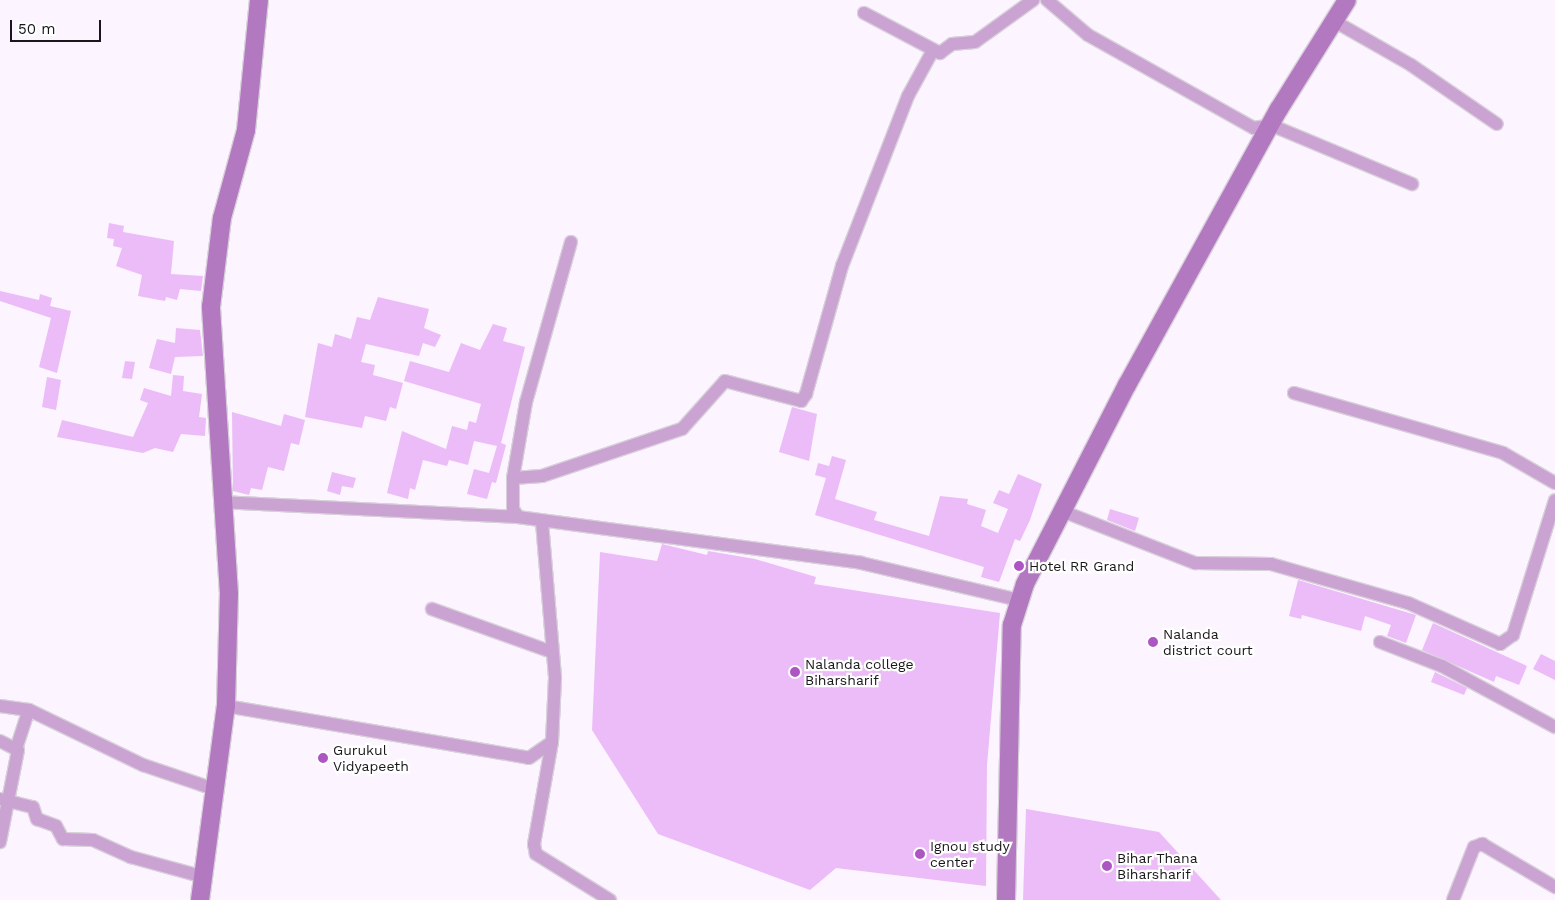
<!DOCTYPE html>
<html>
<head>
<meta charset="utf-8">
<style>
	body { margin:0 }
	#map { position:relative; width:1555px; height:900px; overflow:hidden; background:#fcf4fe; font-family:"Work Sans",sans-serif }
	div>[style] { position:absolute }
	.building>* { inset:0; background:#ebbcf7 }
	.roads { filter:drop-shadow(1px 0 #d8d1da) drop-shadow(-1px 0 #d8d1da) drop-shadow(0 1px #d8d1da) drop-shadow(0 -1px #d8d1da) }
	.minor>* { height:12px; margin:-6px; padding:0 6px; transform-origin:6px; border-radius:6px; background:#caa3d3 }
	.secondary>* { height:18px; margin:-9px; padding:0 9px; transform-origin:9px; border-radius:9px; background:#b278c0 }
	.dots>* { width:14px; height:14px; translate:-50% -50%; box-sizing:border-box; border:2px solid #fff; border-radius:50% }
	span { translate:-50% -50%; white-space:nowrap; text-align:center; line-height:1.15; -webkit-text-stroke:4.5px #fff; paint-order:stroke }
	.poi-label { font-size:14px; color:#1a171b }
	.left { translate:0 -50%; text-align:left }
	.scale { position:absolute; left:10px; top:20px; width:91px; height:22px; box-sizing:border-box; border:2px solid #1a171b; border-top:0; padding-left:6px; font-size:15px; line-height:18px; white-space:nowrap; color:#1a171b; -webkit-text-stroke:4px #fff; paint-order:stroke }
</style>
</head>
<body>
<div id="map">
	<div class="building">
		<i style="clip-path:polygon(109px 223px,124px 226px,123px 232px,174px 241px,171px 274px,203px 276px,201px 291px,180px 289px,177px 300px,166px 297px,165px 301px,138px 296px,142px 275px,116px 266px,122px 248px,113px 246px,114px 239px,107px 238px)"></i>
		<i style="clip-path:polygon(0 291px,39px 300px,40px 294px,52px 298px,50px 306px,71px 311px,57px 373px,39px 367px,51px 318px,0 301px)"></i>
		<i style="clip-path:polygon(378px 297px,429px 309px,424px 328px,441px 335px,435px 347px,423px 343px,419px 356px,366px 344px,361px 362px,375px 365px,373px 375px,403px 383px,396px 409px,390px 407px,386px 421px,365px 416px,362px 428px,305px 417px,318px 343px,332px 347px,335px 334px,351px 339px,357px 317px,370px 320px)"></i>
		<i style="clip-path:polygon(493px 324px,507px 328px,503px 341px,525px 347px,501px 443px,506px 445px,496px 483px,492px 482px,487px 499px,467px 494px,474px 469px,489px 473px,497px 446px,474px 441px,468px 465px,449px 460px,447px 466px,423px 460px,415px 490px,410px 488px,408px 499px,387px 493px,402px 431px,446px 449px,452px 426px,467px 430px,469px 421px,476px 423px,481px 404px,404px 381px,410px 361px,449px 372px,461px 343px,480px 350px)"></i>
		<i style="clip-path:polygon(176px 328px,200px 330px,203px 356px,175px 357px,171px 374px,149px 368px,157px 339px,175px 343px)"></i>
		<i style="clip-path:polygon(125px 361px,135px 362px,132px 379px,122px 378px)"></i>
		<i style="clip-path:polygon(173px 375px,184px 376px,183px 391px,202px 394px,199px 417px,206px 418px,205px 436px,181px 434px,173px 452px,155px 448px,143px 453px,57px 437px,62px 420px,133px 437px,148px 403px,140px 400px,144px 388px,171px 396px)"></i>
		<i style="clip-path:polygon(47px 377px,61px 380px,56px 410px,42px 407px)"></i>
		<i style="clip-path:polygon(792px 407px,817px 414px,809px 461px,779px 452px)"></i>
		<i style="clip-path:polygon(232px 412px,281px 426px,284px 414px,305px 420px,299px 445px,291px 443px,284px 471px,268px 467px,262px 490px,251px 488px,249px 495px,233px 491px)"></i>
		<i style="clip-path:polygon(832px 456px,846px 460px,835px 499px,877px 512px,874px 520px,929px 536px,940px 496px,968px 499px,967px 504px,986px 510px,981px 526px,998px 533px,1008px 509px,993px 503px,999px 490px,1009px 494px,1018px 474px,1042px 484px,1030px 520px,1020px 541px,1015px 539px,999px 582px,981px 577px,984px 567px,815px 515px,826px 478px,815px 475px,818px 463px,829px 466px)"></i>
		<i style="clip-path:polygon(332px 472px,356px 478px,353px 488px,342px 486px,340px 495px,327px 491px)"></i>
		<i style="clip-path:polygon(1110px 509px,1139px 518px,1135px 531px,1107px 520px)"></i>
		<i style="clip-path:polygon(662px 544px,707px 555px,708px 551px,755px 559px,816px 577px,814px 584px,1000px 613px,987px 765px,986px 886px,836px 868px,810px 890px,658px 834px,592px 730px,600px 552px,657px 561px)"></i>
		<i style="clip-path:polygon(1298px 580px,1416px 615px,1406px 643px,1387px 636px,1391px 625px,1365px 616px,1361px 631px,1302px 615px,1301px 619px,1289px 616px)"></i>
		<i style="clip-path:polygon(1433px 623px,1527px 666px,1519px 685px,1496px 676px,1494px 682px,1422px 650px)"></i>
		<i style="clip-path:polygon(1541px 654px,1555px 661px,1555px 680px,1533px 669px)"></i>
		<i style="clip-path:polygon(1435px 672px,1467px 688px,1464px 695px,1431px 682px)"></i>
		<i style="clip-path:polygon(1026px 809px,1159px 832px,1221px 900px,1023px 900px)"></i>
	</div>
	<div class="roads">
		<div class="minor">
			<i style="left:1047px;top:0;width:54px;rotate:40.5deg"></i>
			<i style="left:1088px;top:35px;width:190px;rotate:29.3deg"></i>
			<i style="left:1254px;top:128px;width:17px;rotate:-10deg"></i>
			<i style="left:1271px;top:125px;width:153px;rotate:22.7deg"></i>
			<i style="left:864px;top:13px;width:86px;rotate:27.8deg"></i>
			<i style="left:940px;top:53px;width:15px;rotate:-37deg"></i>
			<i style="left:952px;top:44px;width:23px;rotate:-5deg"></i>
			<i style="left:975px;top:42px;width:72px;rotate:-35.9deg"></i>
			<i style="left:1334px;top:21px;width:89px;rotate:29.7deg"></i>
			<i style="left:1411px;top:65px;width:104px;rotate:34.5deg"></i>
			<i style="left:571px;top:242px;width:166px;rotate:105.7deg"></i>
			<i style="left:526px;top:402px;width:77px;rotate:99.7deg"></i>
			<i style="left:513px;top:478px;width:31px;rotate:90deg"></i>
			<i style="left:513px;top:509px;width:9px;rotate:58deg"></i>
			<i style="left:518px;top:517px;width:346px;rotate:7.6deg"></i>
			<i style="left:861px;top:563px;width:162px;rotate:13.2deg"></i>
			<i style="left:1294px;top:393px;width:217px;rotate:16deg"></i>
			<i style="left:1503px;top:453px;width:60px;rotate:30deg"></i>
			<i style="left:513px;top:478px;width:29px;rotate:-4deg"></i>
			<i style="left:542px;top:476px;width:148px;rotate:-18.6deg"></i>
			<i style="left:682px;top:429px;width:64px;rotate:-48.1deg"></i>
			<i style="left:725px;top:381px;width:79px;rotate:14.7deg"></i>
			<i style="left:801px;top:401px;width:9px;rotate:-54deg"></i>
			<i style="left:806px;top:394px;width:133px;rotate:-74.3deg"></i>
			<i style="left:842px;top:266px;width:182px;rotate:-68.8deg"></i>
			<i style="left:908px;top:96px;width:50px;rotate:-61.4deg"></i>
			<i style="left:221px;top:502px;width:297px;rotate:2.9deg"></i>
			<i style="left:1062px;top:511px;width:143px;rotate:21.4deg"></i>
			<i style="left:1195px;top:563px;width:76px;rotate:0.8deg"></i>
			<i style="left:1271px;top:564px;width:142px;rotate:15.9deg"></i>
			<i style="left:1408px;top:603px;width:101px;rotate:24deg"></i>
			<i style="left:1500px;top:644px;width:16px;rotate:-35deg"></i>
			<i style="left:1513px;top:635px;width:141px;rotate:-72.7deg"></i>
			<i style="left:542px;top:522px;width:157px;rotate:85.2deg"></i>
			<i style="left:555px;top:678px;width:64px;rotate:92.7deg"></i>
			<i style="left:552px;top:742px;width:104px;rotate:100deg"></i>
			<i style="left:534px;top:844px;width:10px;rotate:79deg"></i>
			<i style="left:536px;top:854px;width:87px;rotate:31.9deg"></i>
			<i style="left:432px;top:609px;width:124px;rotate:19.7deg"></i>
			<i style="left:1380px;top:642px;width:66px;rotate:21.2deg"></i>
			<i style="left:1442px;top:666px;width:128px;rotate:28.4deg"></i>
			<i style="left:0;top:706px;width:29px;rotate:8deg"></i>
			<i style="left:29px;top:710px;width:127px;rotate:25.8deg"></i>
			<i style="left:143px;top:765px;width:78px;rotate:18.7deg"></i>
			<i style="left:226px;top:706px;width:307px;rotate:9.7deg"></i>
			<i style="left:529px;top:758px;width:28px;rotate:-35deg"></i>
			<i style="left:0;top:741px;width:20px;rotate:27deg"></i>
			<i style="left:18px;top:750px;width:94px;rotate:101.1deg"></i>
			<i style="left:17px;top:746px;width:38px;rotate:-72deg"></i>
			<i style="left:0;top:799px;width:34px;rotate:14deg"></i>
			<i style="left:33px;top:807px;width:13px;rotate:72deg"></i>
			<i style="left:37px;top:819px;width:20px;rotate:20deg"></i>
			<i style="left:56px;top:826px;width:15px;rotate:62deg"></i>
			<i style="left:63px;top:839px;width:30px;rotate:2deg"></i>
			<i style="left:93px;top:840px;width:42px;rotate:24.1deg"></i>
			<i style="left:131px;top:857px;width:76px;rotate:15.3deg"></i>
			<i style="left:1453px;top:900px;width:57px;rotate:-68.4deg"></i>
			<i style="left:1474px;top:847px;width:9px;rotate:-21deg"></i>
			<i style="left:1482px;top:844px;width:85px;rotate:30.5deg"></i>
		</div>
		<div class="secondary">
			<i style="left:200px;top:900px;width:196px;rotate:-82.4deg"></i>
			<i style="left:226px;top:706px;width:112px;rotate:-88.5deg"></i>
			<i style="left:229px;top:594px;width:288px;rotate:-93.6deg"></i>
			<i style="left:211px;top:307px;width:90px;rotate:-83deg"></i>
			<i style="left:222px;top:218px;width:91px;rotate:-74.7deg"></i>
			<i style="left:246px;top:130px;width:131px;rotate:-84.3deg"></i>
			<i style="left:1006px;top:900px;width:275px;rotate:-88.8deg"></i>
			<i style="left:1012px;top:625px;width:43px;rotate:-72.4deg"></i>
			<i style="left:1025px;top:584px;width:224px;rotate:-62.9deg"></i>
			<i style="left:1127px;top:385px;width:315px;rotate:-61.2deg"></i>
			<i style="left:1279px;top:109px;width:128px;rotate:-58deg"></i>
		</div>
	</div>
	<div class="dots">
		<i style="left:1019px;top:566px;background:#ad55c2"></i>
		<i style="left:1153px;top:642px;background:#ad55c2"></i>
		<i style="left:795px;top:672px;background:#ad55c2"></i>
		<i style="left:323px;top:758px;background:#ad55c2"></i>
		<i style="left:920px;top:854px;background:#ad55c2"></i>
		<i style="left:1107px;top:866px;background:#ad55c2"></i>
	</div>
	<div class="poi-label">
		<span class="left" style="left:1029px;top:566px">Hotel RR Grand</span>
		<span class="left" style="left:1163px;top:642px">Nalanda<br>district court</span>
		<span class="left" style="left:805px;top:672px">Nalanda college<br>Biharsharif</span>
		<span class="left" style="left:333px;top:758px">Gurukul<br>Vidyapeeth</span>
		<span class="left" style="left:930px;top:854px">Ignou study<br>center</span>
		<span class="left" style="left:1117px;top:866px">Bihar Thana<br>Biharsharif</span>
	</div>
	<div class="scale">50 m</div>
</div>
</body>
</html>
